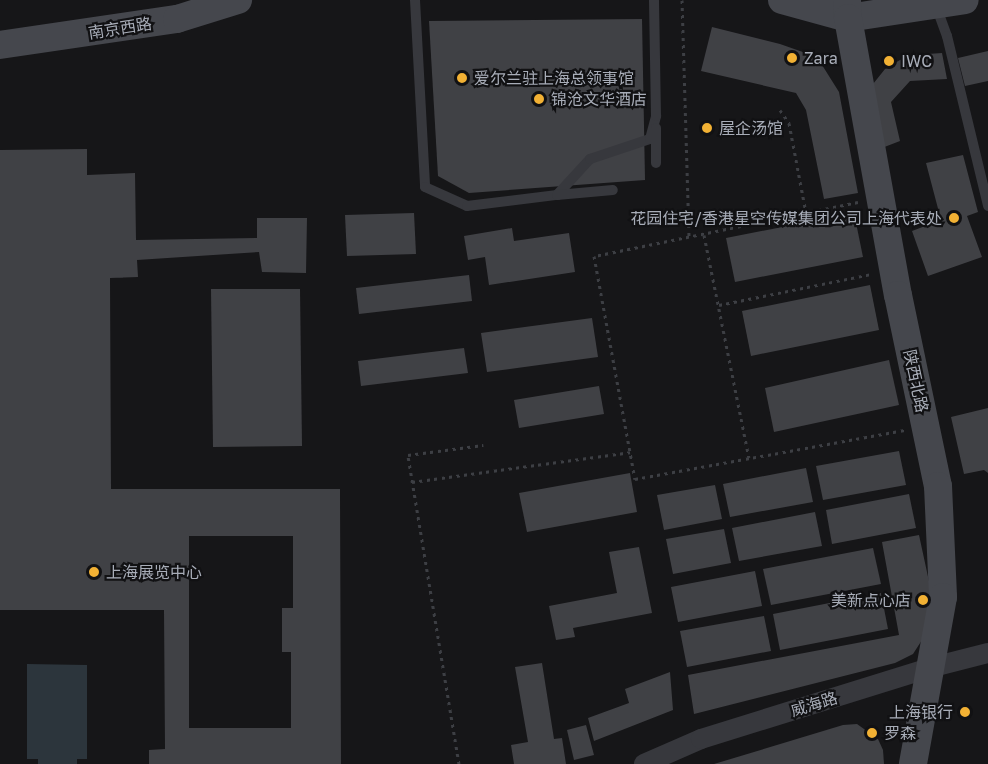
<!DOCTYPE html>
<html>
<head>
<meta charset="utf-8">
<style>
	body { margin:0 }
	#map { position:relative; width:988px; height:764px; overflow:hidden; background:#161618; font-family:"Golos Text","Noto Sans SC",sans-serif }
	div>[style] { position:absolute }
	.water>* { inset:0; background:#2c353c }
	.building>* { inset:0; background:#404145 }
	.path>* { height:3px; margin-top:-1.5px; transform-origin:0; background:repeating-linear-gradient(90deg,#3d3f44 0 3px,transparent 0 7.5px) }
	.lane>* { height:10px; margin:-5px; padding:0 5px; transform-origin:5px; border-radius:5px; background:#37383d }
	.street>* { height:20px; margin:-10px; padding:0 10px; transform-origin:10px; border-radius:10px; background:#37383d }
	.secondary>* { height:28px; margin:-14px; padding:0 14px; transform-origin:14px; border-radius:14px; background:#45474d }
	.dots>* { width:16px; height:16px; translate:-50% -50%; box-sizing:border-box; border:3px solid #111113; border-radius:50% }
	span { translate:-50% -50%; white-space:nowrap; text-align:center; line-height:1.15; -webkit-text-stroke:4.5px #111113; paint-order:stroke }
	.street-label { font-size:16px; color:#a8adb8 }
	.poi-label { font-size:16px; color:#a8adb8 }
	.left { translate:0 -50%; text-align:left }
	.right { translate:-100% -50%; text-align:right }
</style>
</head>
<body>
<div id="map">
	<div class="water">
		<i style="clip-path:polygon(27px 664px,87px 665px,87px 759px,77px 759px,77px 764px,38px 764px,38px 759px,27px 759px)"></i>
	</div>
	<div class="building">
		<i style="clip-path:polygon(642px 19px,645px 180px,469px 193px,438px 176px,429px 21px)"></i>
		<i style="clip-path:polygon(712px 27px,780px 44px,817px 57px,839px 92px,858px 193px,824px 199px,806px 110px,796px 93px,701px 71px)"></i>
		<i style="clip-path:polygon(988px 51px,988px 81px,965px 86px,958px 58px)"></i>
		<i style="clip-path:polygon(942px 53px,947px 79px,910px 81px,891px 102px,900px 141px,874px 151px,873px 84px,885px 69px,900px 60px,913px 55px)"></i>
		<i style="clip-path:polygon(evenodd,87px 149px,87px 175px,135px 173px,136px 240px,257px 238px,257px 218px,307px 218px,306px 273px,262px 272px,259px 252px,137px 260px,138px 277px,110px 278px,111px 489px,340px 489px,341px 764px,149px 764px,149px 750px,165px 749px,164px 610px,0 610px,0 150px,87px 149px,189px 536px,293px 536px,293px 608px,282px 608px,282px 652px,291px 652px,291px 728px,189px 728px,189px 536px)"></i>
		<i style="clip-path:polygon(963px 155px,978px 212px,967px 216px,982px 257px,928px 276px,912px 231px,941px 220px,926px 163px)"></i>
		<i style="clip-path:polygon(414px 213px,416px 254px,347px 256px,345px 215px)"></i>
		<i style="clip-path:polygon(854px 213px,863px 257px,735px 282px,726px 238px)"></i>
		<i style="clip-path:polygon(512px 228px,514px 241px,569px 233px,575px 272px,489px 285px,485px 257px,468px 260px,464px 236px)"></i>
		<i style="clip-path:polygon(469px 275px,472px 301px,359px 314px,356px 288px)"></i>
		<i style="clip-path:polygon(870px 285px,879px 330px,751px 356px,742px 311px)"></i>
		<i style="clip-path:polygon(211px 289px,300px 289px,302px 446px,213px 447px)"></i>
		<i style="clip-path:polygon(592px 318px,598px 357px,487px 372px,481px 333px)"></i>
		<i style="clip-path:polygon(464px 348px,468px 373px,361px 386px,358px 361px)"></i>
		<i style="clip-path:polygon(889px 360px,899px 405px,774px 432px,765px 388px)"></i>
		<i style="clip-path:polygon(599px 386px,604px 414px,519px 428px,514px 400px)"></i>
		<i style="clip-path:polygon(988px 408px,988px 473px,984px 470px,964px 474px,951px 417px)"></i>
		<i style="clip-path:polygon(899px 451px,906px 485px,823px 500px,816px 466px)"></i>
		<i style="clip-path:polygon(806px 468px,813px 502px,730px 517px,723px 484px)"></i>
		<i style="clip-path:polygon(630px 473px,637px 512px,527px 532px,519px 493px)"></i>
		<i style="clip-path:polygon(715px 485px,722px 519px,664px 530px,657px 495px)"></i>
		<i style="clip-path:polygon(909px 494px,916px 528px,832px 544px,826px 510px)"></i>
		<i style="clip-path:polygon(815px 512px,822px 546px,739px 561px,732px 528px)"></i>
		<i style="clip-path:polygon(724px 529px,731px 563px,673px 574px,666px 539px)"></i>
		<i style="clip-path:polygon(919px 535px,930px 586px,930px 611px,922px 640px,913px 654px,895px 663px,694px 714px,688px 675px,899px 635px,882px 542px)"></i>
		<i style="clip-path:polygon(639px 547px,652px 613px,573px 628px,575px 637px,556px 640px,549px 606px,617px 593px,609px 552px)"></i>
		<i style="clip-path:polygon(873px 548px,881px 584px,771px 605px,763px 569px)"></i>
		<i style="clip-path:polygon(755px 571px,762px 606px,678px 622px,671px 587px)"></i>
		<i style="clip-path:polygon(881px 593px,888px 629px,780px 650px,773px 614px)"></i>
		<i style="clip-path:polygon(764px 616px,771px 651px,687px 667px,680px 631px)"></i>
		<i style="clip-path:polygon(542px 663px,554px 739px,562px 738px,566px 764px,514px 764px,511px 745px,528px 742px,515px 667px)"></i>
		<i style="clip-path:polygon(670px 672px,673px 710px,594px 741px,588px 718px,629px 703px,625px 689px)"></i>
		<i style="clip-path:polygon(857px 724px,878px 739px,883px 750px,884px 764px,714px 764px,843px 725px)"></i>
		<i style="clip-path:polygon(586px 725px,594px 755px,574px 760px,567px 730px)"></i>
	</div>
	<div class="path">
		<i style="left:682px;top:0;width:238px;rotate:88.3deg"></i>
		<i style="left:780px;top:110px;width:16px;rotate:55deg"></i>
		<i style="left:789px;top:123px;width:92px;rotate:79.3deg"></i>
		<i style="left:858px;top:202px;width:269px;rotate:168.4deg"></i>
		<i style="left:594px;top:256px;width:227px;rotate:79.6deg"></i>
		<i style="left:635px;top:479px;width:274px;rotate:-10.3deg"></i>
		<i style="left:704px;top:235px;width:227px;rotate:78.6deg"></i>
		<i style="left:719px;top:305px;width:155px;rotate:-11.5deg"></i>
		<i style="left:412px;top:482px;width:220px;rotate:-7.8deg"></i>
		<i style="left:459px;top:764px;width:313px;rotate:-99.4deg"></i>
		<i style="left:408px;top:455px;width:76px;rotate:-7.6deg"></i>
	</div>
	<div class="lane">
		<i style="left:415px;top:0;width:187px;rotate:86.9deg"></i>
		<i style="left:425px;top:187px;width:46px;rotate:24.3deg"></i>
		<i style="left:467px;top:206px;width:91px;rotate:-7deg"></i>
		<i style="left:557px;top:195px;width:49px;rotate:-47.5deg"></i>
		<i style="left:590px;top:159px;width:63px;rotate:-18.4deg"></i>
		<i style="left:650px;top:139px;width:24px;rotate:-75deg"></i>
		<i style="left:656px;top:116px;width:116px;rotate:-91deg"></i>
		<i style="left:936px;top:6px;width:32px;rotate:70deg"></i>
		<i style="left:947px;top:36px;width:175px;rotate:76.4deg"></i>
		<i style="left:656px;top:128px;width:35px;rotate:90deg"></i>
		<i style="left:557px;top:195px;width:56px;rotate:-5.1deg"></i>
	</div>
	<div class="street">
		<i style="left:644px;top:764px;width:62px;rotate:-23.7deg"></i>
		<i style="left:701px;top:739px;width:239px;rotate:-17.3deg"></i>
		<i style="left:929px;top:668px;width:61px;rotate:-14.3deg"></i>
	</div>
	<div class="secondary">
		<i style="left:782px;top:0;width:68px;rotate:15.3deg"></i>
		<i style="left:848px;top:18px;width:118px;rotate:-8.7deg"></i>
		<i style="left:847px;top:0;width:18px;rotate:87deg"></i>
		<i style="left:848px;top:18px;width:281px;rotate:79.8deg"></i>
		<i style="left:898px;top:295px;width:195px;rotate:78.2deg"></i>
		<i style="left:938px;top:486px;width:111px;rotate:87.4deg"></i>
		<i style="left:943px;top:597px;width:170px;rotate:100.2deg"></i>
		<i style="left:0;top:45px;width:179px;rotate:-8.4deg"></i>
		<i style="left:177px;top:19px;width:64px;rotate:-17.3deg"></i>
	</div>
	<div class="dots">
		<i style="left:792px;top:58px;background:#f2b134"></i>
		<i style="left:889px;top:61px;background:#f2b134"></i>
		<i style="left:462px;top:78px;background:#f2b134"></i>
		<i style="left:539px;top:99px;background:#f2b134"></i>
		<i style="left:707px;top:128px;background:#f2b134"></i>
		<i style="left:954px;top:218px;background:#f2b134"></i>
		<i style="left:94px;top:572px;background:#f2b134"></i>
		<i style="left:923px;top:600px;background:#f2b134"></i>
		<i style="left:965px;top:712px;background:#f2b134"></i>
		<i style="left:872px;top:733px;background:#f2b134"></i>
	</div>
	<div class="street-label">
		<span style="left:120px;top:28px;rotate:-9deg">南京西路</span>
		<span style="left:916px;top:381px;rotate:78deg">陕西北路</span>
		<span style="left:814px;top:704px;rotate:-17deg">威海路</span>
	</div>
	<div class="poi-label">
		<span class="left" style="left:804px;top:58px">Zara</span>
		<span class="left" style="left:901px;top:61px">IWC</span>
		<span class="left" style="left:474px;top:78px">爱尔兰驻上海总领事馆</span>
		<span class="left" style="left:551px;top:99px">锦沧文华酒店</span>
		<span class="left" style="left:719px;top:128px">屋企汤馆</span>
		<span class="right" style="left:942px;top:218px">花园住宅/香港星空传媒集团公司上海代表处</span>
		<span class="left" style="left:106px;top:572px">上海展览中心</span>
		<span class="right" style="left:911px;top:600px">美新点心店</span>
		<span class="right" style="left:953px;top:712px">上海银行</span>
		<span class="left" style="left:884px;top:733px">罗森</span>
	</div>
</div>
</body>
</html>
